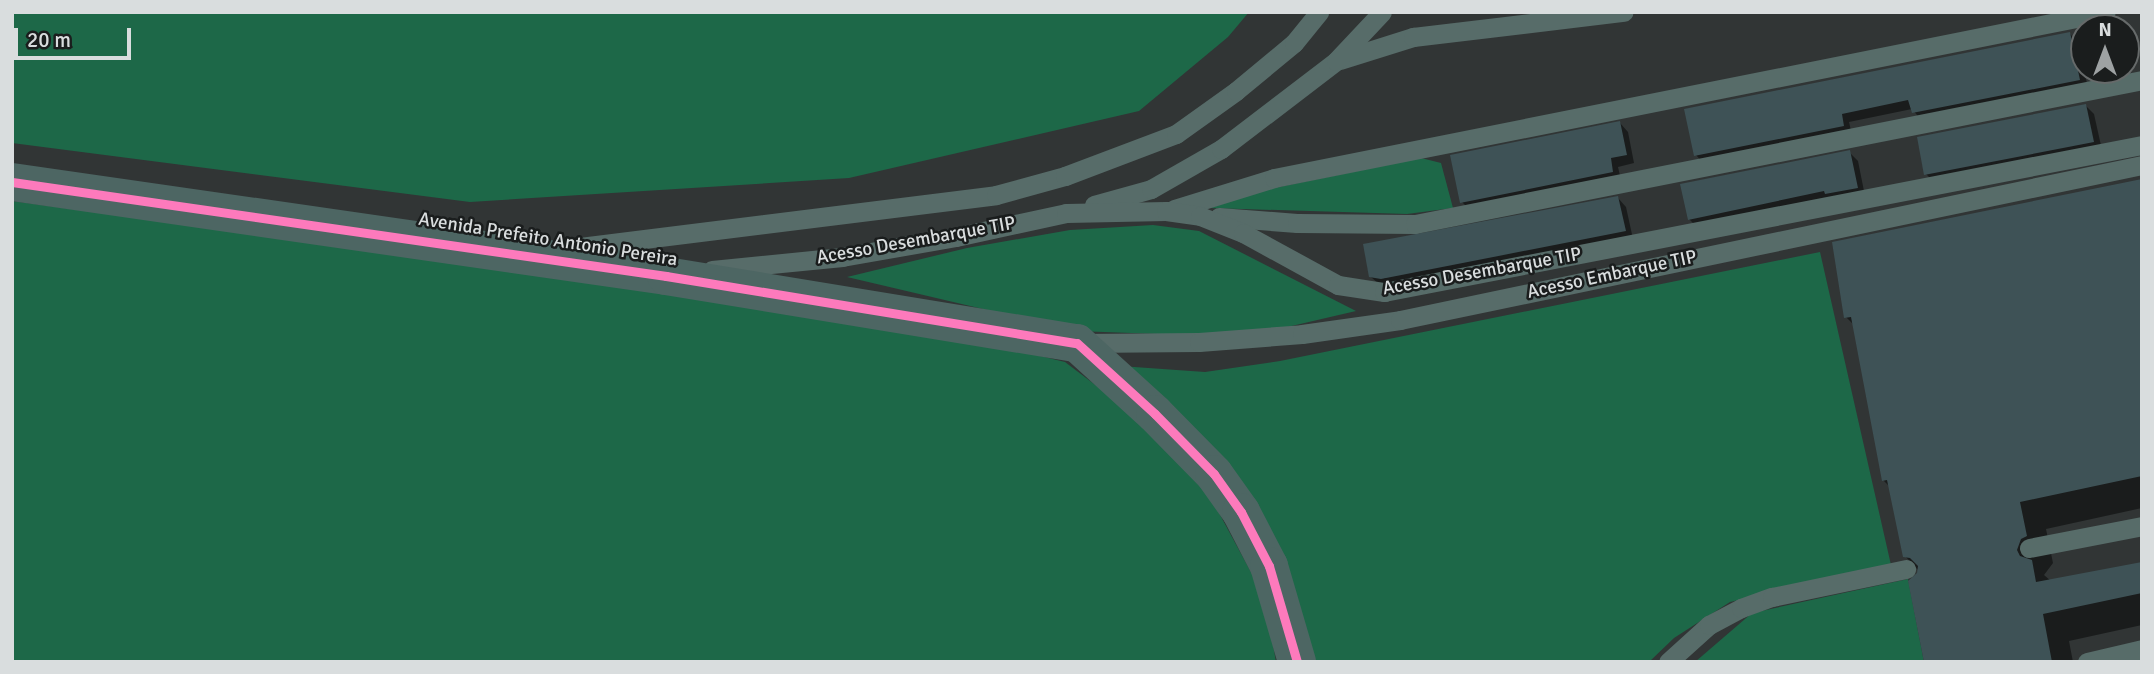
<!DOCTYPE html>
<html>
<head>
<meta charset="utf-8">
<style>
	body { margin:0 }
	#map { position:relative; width:2154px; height:674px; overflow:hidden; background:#313535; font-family:Signika,sans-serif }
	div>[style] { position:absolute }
	.green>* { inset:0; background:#1d6848 }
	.shadow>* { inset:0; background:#0007 }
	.building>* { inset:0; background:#3e5256 }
	.lane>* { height:19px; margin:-9.5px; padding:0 9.5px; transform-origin:9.5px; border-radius:9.5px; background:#576c69 }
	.secondary>* { height:38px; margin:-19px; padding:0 19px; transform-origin:19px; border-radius:19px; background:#4d6663 }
	.cycleway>* { height:9px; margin:-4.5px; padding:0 4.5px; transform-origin:4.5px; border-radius:4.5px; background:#fd7abc }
	span { translate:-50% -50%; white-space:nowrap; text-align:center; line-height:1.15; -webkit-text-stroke:5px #1a1d1d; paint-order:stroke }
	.street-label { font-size:19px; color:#d9ddde }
	.frame { position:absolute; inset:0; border:14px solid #d9ddde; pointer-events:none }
	.north { position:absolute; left:2070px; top:14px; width:70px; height:70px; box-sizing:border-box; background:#1a1d1d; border:2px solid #666a6a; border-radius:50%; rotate:0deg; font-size:19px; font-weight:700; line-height:28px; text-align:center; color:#d9ddde }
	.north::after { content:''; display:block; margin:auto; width:24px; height:32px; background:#9ea2a3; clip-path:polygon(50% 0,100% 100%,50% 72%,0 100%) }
	.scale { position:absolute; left:14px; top:28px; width:117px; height:32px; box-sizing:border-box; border:4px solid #d9ddde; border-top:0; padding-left:9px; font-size:21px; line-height:24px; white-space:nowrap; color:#d9ddde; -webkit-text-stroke:5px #1a1d1d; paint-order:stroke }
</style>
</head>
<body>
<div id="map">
	<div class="green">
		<i style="clip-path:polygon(12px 12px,1249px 12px,1228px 37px,1139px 111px,849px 178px,470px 202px,12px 143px)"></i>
		<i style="clip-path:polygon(1421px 158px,1441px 163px,1453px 208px,1407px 214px,1210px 208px,1264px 190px)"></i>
		<i style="clip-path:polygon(12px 201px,893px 320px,1065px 362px,1143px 421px,1212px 500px,1265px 598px,1276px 662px,12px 662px)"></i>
		<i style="clip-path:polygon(1153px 225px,1199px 231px,1356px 311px,1283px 328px,1186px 335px,1076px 331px,847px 277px,967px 248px,1070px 230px)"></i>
		<i style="clip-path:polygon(1820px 252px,1891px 565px,1730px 602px,1674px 638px,1649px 662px,1314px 662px,1277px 566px,1120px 366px,1205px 372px,1280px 361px)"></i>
		<i style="clip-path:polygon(1908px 579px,1924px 662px,1695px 662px,1752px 613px)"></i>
	</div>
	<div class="shadow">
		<i style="clip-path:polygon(2070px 34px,2078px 42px,2088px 88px,1922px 121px,1912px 109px,1849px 122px,1852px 135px,1704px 164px,1696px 155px)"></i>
		<i style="clip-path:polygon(2085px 105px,2094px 114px,2102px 150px,1934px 182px,1926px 174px)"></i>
		<i style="clip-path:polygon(1620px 123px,1628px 132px,1634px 163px,1618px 167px,1621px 180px,1470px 210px,1462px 202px)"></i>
		<i style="clip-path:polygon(1849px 152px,1858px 161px,1865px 196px,1698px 228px,1689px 219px)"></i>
		<i style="clip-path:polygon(2142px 181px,2142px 508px,2046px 529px,2053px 563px,2044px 575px,2051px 581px,2142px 564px,2142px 625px,2069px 641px,2073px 662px,1925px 662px,1919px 571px,1905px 556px,1891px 488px,1883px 480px,1855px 326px,1846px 317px)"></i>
		<i style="clip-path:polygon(1618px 198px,1626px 207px,1633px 239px,1380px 285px,1371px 277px)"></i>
	</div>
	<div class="building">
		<i style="clip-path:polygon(2070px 32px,2080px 80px,1912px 113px,1908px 100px,1842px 114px,1844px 126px,1694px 156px,1684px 109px)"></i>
		<i style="clip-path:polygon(2086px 104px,2094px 142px,1924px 175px,1917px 137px)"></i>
		<i style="clip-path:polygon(1620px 121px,1627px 155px,1611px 158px,1613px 172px,1460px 203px,1450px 155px)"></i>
		<i style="clip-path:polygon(1850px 150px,1858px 188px,1825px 194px,1824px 191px,1688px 220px,1680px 184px)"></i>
		<i style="clip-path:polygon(2142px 179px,2142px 476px,2020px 502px,2027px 536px,2021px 539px,2017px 550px,2020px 556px,2032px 560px,2036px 582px,2142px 562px,2142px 593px,2043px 614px,2052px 662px,1924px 662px,1908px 581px,1917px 573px,1918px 566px,1910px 558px,1903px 557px,1887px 480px,1882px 481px,1851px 317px,1844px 318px,1832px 242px)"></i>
		<i style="clip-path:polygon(1618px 196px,1626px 231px,1381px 279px,1369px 277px,1363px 244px)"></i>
	</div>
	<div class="lane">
		<i style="left:1340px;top:60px;width:77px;rotate:-17.5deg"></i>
		<i style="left:1413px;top:37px;width:212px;rotate:-6.8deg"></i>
		<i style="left:1094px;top:205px;width:59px;rotate:-15.7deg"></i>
		<i style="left:1151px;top:189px;width:81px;rotate:-29.7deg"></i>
		<i style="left:1221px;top:149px;width:145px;rotate:-37.4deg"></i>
		<i style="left:1336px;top:61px;width:67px;rotate:-46.8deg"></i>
		<i style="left:1174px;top:209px;width:105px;rotate:-17.2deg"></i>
		<i style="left:1274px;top:178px;width:848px;rotate:-11.28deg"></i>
		<i style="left:1219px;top:217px;width:78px;rotate:4.4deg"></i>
		<i style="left:1297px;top:223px;width:118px;rotate:0.5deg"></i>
		<i style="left:1415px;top:224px;width:741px;rotate:-11.2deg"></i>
		<i style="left:564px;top:249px;width:435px;rotate:-7.1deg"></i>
		<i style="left:996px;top:195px;width:72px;rotate:-15.4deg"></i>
		<i style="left:1065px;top:176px;width:119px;rotate:-20.7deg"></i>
		<i style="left:1176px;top:134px;width:74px;rotate:-35.6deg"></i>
		<i style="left:1236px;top:91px;width:75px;rotate:-39.6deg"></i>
		<i style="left:1294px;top:43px;width:40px;rotate:-51deg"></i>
		<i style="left:712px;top:270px;width:131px;rotate:-5.7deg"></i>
		<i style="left:842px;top:257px;width:116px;rotate:-10deg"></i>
		<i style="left:956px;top:237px;width:113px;rotate:-12.3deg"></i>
		<i style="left:1066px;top:213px;width:100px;rotate:-1.1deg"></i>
		<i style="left:1166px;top:211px;width:34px;rotate:8deg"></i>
		<i style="left:1200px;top:216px;width:46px;rotate:21.6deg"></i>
		<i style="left:1243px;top:233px;width:108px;rotate:28.7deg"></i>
		<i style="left:1338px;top:285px;width:47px;rotate:8.7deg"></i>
		<i style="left:1384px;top:292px;width:772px;rotate:-10.98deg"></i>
		<i style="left:1082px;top:343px;width:117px;rotate:-0.5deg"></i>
		<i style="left:1199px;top:342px;width:103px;rotate:-4.4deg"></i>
		<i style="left:1302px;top:334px;width:99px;rotate:-8.1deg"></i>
		<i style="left:1400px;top:320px;width:758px;rotate:-11.8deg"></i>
		<i style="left:2029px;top:548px;width:115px;rotate:-11deg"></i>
		<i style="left:1668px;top:662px;width:55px;rotate:-42.1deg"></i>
		<i style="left:1709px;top:625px;width:36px;rotate:-28deg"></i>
		<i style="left:1741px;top:608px;width:33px;rotate:-20deg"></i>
		<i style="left:1772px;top:597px;width:137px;rotate:-11.8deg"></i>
		<i style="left:2087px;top:662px;width:57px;rotate:-13.3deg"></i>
	</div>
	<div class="secondary">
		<i style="left:12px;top:182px;width:661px;rotate:8.18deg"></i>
		<i style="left:666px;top:276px;width:416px;rotate:9.3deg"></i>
		<i style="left:1077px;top:343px;width:105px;rotate:42.3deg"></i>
		<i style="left:1155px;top:414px;width:84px;rotate:45.5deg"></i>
		<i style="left:1214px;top:474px;width:47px;rotate:54.6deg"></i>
		<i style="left:1241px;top:512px;width:61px;rotate:62.6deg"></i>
		<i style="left:1269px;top:566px;width:100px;rotate:73.7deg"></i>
	</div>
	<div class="cycleway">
		<i style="left:12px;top:182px;width:661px;rotate:8.18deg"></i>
		<i style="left:666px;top:276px;width:416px;rotate:9.3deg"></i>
		<i style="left:1077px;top:343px;width:105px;rotate:42.3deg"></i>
		<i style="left:1155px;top:414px;width:84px;rotate:45.5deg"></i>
		<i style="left:1214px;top:474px;width:47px;rotate:54.6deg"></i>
		<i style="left:1241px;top:512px;width:61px;rotate:62.6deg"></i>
		<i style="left:1269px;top:566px;width:100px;rotate:73.7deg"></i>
	</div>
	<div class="street-label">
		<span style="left:548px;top:240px;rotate:9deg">Avenida Prefeito Antonio Pereira</span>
		<span style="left:916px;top:241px;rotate:-10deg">Acesso Desembarque TIP</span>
		<span style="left:1482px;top:272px;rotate:-10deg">Acesso Desembarque TIP</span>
		<span style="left:1612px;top:275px;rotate:-12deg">Acesso Embarque TIP</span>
	</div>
	<div class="frame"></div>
	<div class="north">N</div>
	<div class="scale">20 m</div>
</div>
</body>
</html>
